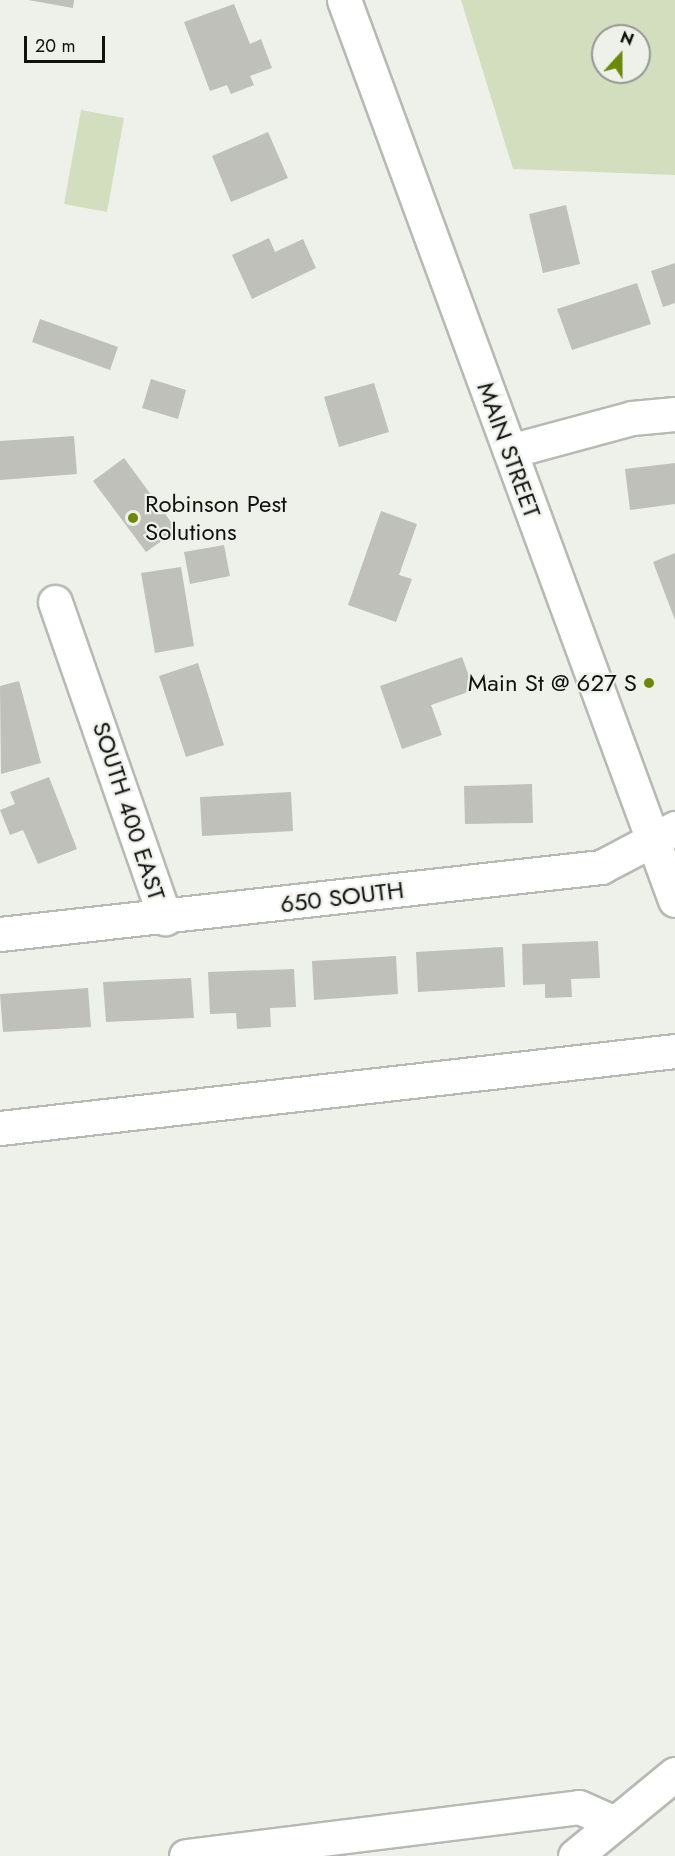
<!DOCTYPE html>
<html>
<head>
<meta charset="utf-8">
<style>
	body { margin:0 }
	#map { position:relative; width:675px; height:1856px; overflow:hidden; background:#eef1ea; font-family:Jost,sans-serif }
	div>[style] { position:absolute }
	.green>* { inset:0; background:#d3debe }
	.building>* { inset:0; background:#bec0b9 }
	.roads { filter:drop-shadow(2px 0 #b7b9b3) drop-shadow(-2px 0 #b7b9b3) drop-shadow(0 2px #b7b9b3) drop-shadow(0 -2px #b7b9b3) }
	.minor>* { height:33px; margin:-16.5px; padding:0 16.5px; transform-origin:16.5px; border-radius:16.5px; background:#fff }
	.major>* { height:33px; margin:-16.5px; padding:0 16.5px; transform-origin:16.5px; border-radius:16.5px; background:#fff }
	.dots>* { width:16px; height:16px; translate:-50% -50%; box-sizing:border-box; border:3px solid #eef1ea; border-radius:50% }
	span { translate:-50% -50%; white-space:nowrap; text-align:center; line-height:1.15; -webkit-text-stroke:4.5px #eef1ea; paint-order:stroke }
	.street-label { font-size:24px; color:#11110f }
	.poi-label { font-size:24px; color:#11110f }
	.left { translate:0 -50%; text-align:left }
	.right { translate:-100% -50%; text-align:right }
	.north { position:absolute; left:591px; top:24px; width:60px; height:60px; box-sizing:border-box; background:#eef1ea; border:2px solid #969792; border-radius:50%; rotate:21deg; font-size:16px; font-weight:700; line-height:24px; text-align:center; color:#11110f }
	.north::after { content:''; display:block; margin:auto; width:21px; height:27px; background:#6d8900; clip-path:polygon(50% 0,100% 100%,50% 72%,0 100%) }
	.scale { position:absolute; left:24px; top:36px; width:81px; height:27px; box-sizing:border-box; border:3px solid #11110f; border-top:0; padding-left:8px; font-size:18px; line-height:21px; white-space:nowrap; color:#11110f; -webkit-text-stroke:4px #eef1ea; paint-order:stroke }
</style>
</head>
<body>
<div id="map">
	<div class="green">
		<i style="clip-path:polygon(evenodd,461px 0,675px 0,675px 175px,513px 169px,461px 0,603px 36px,639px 36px,639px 72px,603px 72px,603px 36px)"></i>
		<i style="clip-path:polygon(81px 110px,124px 118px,107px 212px,64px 204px)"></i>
	</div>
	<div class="building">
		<i style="clip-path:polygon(28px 0,74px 0,73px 8px)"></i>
		<i style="clip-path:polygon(234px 4px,250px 44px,261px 39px,272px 68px,250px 76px,254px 85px,231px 94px,227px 85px,210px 91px,184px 22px)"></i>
		<i style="clip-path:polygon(268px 132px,288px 178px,231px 202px,212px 156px)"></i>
		<i style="clip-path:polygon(566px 205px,580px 264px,543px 273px,529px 214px)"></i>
		<i style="clip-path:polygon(269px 238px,275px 252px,303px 239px,316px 268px,252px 299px,232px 255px)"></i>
		<i style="clip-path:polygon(675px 263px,675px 303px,663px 307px,651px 271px)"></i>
		<i style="clip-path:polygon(637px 283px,651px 324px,572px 350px,557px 309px)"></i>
		<i style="clip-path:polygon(40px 319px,118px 347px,110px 370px,32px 342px)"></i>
		<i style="clip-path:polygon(151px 379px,186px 390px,178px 419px,142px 408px)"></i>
		<i style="clip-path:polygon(374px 383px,389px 432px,339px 447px,324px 397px)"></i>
		<i style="clip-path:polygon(74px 436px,77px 474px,0 480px,0 441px)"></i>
		<i style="clip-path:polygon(124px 458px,177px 530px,146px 552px,93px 481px)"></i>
		<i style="clip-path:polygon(675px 463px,675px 504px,630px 510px,625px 469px)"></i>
		<i style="clip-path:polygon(381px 511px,417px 524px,399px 575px,412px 579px,396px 622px,348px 605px)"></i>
		<i style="clip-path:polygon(224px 545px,230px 576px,190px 584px,184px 552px)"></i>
		<i style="clip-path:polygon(675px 553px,675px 620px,653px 562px)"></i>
		<i style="clip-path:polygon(181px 567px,194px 646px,155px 653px,141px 573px)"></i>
		<i style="clip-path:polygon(462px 657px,474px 690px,431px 705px,442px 735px,402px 749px,380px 686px)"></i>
		<i style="clip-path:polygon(198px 663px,224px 745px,186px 757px,159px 676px)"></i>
		<i style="clip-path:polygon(19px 681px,41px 763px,1px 774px,0 686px)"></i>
		<i style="clip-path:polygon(49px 777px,77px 849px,38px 864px,23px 830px,10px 835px,0 810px,15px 804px,10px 792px)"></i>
		<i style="clip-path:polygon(532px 784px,533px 823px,465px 824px,464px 786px)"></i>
		<i style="clip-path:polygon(291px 792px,293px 831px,202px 836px,200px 797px)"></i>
		<i style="clip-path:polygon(598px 941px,600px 978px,571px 979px,572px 997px,545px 998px,545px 984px,523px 985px,522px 944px)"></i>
		<i style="clip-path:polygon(503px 947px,505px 987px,418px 992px,416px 952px)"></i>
		<i style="clip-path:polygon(396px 956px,398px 994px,314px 1000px,312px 961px)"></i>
		<i style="clip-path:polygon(294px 969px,296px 1007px,270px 1008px,271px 1027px,237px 1029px,236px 1013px,210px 1014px,208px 972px)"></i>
		<i style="clip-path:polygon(191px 978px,194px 1018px,106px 1022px,103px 982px)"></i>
		<i style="clip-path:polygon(88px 988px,91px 1027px,3px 1032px,0 994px)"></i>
	</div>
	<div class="roads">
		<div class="minor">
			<i style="left:510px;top:451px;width:126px;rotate:-15.1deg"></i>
			<i style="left:632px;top:418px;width:43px;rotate:-5.3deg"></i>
			<i style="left:55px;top:602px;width:335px;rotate:70.8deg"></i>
			<i style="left:0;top:934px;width:605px;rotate:-6.36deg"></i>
			<i style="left:601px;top:867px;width:84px;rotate:-27.8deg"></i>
			<i style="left:0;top:1128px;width:679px;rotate:-6.51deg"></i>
			<i style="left:186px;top:1856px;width:396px;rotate:-7.1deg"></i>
			<i style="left:579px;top:1807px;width:35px;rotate:24deg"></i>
			<i style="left:575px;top:1856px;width:129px;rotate:-39.4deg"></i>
		</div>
		<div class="major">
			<i style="left:344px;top:0;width:959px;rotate:69.81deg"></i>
		</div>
	</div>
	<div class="dots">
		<i style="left:133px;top:518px;background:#6d8900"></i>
		<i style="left:649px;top:683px;background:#6d8900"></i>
	</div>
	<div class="street-label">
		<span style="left:509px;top:450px;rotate:70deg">MAIN STREET</span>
		<span style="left:129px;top:811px;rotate:72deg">SOUTH 400 EAST</span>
		<span style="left:342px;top:897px;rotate:-7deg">650 SOUTH</span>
	</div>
	<div class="poi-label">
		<span class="left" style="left:145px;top:518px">Robinson Pest<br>Solutions</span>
		<span class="right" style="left:637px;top:683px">Main St @ 627 S</span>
	</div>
	<div class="north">N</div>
	<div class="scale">20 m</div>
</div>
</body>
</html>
